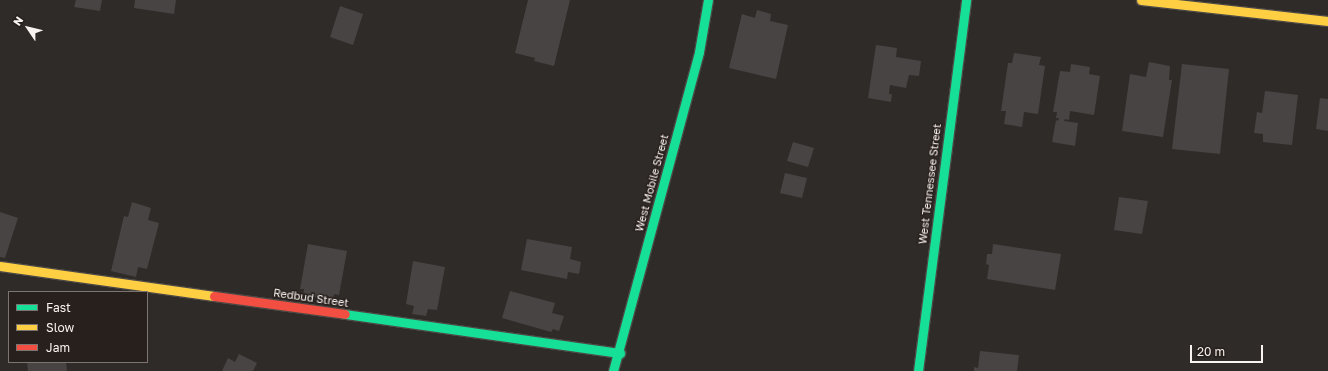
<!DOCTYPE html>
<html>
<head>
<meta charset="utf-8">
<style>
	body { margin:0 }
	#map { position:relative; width:1328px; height:371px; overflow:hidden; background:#2f2b29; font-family:"Golos Text",sans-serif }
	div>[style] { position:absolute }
	.building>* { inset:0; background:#474443 }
	.roads { filter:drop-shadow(1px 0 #4c4946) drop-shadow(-1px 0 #4c4946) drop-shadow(0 1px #4c4946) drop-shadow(0 -1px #4c4946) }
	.fast>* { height:9px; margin:-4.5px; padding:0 4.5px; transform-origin:4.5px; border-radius:4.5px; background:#16e098 }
	.slow>* { height:9px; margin:-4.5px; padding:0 4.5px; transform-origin:4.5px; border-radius:4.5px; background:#ffcf43 }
	.jam>* { height:9px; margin:-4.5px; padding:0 4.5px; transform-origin:4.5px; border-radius:4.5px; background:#f24e42 }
	span { translate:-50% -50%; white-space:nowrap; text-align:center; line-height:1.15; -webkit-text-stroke:3px #28201c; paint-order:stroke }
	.street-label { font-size:11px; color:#f8f3f0 }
	.legend { position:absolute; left:8px; top:291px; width:140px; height:72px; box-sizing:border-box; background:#28201c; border:1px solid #7b7471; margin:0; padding:5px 7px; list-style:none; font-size:12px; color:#f8f3f0 }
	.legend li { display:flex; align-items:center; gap:8px; height:20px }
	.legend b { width:20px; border:1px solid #7b7471 }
	.north { position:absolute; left:8px; top:8px; width:40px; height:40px; -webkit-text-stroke:3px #28201c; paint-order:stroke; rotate:305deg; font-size:11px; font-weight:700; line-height:16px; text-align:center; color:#f8f3f0 }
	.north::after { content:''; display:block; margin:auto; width:14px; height:18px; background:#f8f3f0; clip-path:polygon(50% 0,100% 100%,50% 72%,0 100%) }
	.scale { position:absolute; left:1190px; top:345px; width:73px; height:18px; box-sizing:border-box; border:2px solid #f8f3f0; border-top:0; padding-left:5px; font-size:12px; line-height:14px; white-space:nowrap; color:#f8f3f0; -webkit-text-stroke:3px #28201c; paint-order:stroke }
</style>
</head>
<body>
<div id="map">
	<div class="building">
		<i style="clip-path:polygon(76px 0,102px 0,100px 11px,74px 7px)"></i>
		<i style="clip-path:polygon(135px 0,176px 0,174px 14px,134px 8px)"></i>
		<i style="clip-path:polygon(528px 0,570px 0,554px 66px,534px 61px,535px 58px,515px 53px)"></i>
		<i style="clip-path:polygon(340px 6px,363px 14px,353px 45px,330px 37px)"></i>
		<i style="clip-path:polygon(757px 10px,771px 14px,770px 21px,788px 25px,776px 79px,729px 68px,742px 14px,755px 18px)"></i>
		<i style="clip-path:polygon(876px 45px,897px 48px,896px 57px,921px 61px,919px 76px,909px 75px,906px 88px,890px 85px,889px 94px,892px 94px,891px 102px,868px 98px)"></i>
		<i style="clip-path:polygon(1014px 53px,1041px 57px,1039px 65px,1045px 66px,1038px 114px,1024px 112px,1022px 127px,1004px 124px,1006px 111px,1001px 111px,1008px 63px,1012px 63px)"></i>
		<i style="clip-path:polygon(1149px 62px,1170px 66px,1169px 80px,1172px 80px,1163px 137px,1122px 131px,1130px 74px,1146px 77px)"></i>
		<i style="clip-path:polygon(1071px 64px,1090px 67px,1089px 74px,1100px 76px,1094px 115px,1070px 111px,1069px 120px,1065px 119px,1064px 121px,1078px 123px,1075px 146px,1052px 142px,1056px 120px,1058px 121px,1059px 118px,1056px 118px,1057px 112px,1053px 112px,1060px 71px,1070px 72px)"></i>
		<i style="clip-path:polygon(1182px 64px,1229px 69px,1220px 154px,1172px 149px)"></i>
		<i style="clip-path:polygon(1265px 91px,1298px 95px,1292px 145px,1263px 142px,1263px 134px,1254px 133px,1257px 112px,1262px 113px)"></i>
		<i style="clip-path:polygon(1320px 98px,1328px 99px,1328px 131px,1316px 129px)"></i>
		<i style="clip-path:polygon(793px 142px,814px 148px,808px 167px,787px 161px)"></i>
		<i style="clip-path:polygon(785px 173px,807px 178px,802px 198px,780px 193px)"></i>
		<i style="clip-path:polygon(1119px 197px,1148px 201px,1142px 234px,1114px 230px)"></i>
		<i style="clip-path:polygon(132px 202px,151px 208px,148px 220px,159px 223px,147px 269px,138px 267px,136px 277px,111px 271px,124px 216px,128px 217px)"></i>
		<i style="clip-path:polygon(0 212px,18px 218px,5px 258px,0 257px)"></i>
		<i style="clip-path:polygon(527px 239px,572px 247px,570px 259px,581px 262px,579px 274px,568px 272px,567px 279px,521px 270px)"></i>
		<i style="clip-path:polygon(308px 244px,347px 251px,339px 295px,334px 294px,333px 300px,303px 295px,304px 289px,300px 289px)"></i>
		<i style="clip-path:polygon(993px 244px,1061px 254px,1055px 290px,987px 279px,989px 265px,986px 264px,987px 254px,992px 254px)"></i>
		<i style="clip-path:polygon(413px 261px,445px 267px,437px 310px,428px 309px,426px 316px,412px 314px,414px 306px,406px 304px)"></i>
		<i style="clip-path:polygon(510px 291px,555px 303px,552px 313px,564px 316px,559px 331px,553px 329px,551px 332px,502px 318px)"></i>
		<i style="clip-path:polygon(980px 351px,1019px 355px,1017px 371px,974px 371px,974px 367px,978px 368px)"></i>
		<i style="clip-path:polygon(239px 354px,257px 363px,253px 371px,222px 371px,228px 358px,235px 362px)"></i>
		<i style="clip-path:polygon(27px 362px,66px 362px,67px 371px,28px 371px)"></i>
	</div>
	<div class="roads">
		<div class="fast">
			<i style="left:345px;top:314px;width:278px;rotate:8.1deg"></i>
			<i style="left:613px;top:371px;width:330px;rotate:-74.9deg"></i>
			<i style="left:699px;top:52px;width:53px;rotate:-80.2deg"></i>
			<i style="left:918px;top:371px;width:374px;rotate:-82.6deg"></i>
		</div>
		<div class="slow">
			<i style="left:1141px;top:0;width:188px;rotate:6.4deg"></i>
			<i style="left:0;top:266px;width:216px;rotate:8deg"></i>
		</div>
		<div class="jam">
			<i style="left:214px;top:296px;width:132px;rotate:7.8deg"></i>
		</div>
	</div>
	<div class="street-label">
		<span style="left:652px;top:183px;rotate:-75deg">West Mobile Street</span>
		<span style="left:930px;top:184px;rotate:-83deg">West Tennessee Street</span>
		<span style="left:311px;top:298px;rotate:8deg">Redbud Street</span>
	</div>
	<ul class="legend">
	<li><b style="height:5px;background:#16e098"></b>Fast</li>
	<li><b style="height:5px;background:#ffcf43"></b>Slow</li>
	<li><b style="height:5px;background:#f24e42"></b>Jam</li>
	</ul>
	<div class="north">N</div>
	<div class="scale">20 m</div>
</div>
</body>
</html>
